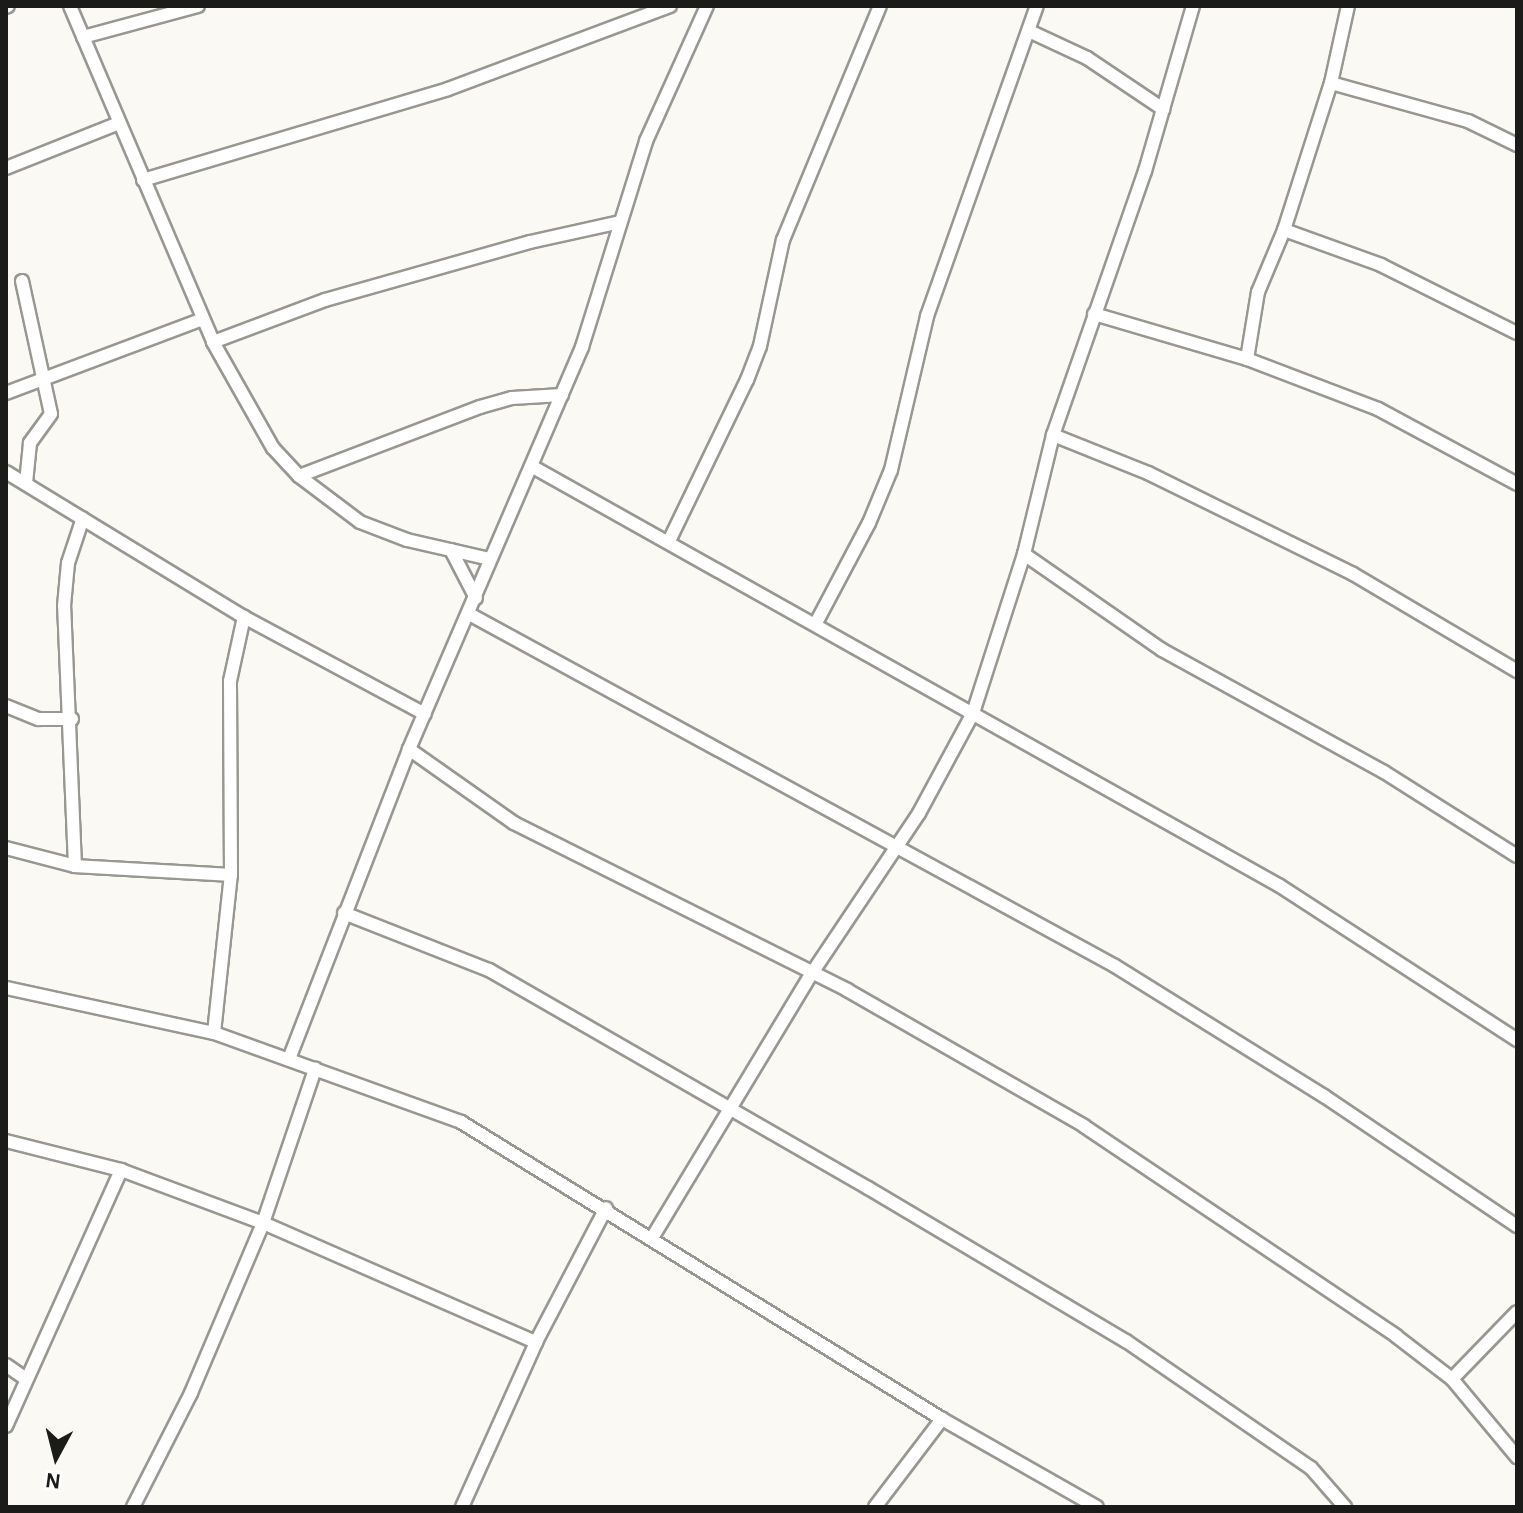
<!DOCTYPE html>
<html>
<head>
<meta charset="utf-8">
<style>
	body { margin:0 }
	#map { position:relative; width:1523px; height:1513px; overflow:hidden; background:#fbf9f3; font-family:"Alegreya Sans",sans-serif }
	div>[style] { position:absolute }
	.roads { filter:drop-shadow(2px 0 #999792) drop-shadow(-2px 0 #999792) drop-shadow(0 2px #999792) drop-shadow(0 -2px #999792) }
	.minor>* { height:12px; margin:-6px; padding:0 6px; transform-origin:6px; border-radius:6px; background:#fff }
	span { translate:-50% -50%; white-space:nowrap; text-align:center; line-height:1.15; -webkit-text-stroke:6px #fff; paint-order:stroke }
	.frame { position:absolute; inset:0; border:8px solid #1b1b19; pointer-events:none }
	.north { position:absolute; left:16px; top:1417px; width:80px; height:80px; -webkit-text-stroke:6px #fff; paint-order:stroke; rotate:187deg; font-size:22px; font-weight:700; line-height:32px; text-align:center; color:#1b1b19 }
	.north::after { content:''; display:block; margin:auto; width:28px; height:36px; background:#1b1b19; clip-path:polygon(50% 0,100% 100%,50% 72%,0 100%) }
</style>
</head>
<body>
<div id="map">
	<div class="roads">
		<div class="minor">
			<i style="left:70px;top:6px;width:365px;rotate:66.9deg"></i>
			<i style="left:213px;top:342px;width:122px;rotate:60.5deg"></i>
			<i style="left:273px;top:448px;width:38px;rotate:47deg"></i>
			<i style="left:299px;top:476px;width:76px;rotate:37deg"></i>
			<i style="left:360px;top:522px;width:50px;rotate:21deg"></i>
			<i style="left:407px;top:540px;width:85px;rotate:12.9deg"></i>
			<i style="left:6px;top:7px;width:2px;rotate:-27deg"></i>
			<i style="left:1029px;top:31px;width:64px;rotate:25deg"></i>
			<i style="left:1087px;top:58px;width:92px;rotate:33.9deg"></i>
			<i style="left:83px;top:37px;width:119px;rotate:-15.1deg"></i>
			<i style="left:1331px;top:83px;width:142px;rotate:15.5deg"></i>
			<i style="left:1468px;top:121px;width:55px;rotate:26.1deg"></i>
			<i style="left:6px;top:168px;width:122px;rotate:-21.7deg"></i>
			<i style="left:143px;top:180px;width:318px;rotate:-16.6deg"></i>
			<i style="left:448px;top:89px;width:237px;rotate:-20.5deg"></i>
			<i style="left:1284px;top:230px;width:103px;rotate:19.8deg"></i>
			<i style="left:1381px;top:265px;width:152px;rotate:26.6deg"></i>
			<i style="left:22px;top:281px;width:136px;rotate:77.7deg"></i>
			<i style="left:51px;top:414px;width:36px;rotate:126deg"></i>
			<i style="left:30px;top:443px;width:40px;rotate:95.7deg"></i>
			<i style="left:1094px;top:314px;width:159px;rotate:16.4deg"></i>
			<i style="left:1247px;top:359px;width:140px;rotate:20.9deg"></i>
			<i style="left:1378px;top:409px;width:158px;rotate:28.3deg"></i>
			<i style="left:213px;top:342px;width:120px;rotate:-20.6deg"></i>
			<i style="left:325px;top:300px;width:213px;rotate:-15.8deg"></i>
			<i style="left:530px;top:242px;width:92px;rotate:-12.5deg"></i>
			<i style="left:1247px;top:359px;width:68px;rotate:-80.7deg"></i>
			<i style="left:1258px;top:292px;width:67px;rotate:-67.2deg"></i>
			<i style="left:1284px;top:230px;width:154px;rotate:-72.3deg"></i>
			<i style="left:1331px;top:83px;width:79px;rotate:-77.6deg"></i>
			<i style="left:6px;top:393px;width:210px;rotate:-20.6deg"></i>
			<i style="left:1053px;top:435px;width:102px;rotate:21.8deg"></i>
			<i style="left:1148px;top:473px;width:229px;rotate:26.2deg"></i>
			<i style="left:1353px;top:574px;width:191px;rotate:30.6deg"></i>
			<i style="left:533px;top:467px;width:856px;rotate:29.29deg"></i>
			<i style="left:1280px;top:886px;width:283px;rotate:33deg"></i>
			<i style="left:6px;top:472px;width:279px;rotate:31.4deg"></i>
			<i style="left:244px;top:617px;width:205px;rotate:28.2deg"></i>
			<i style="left:299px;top:476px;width:194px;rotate:-20.9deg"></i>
			<i style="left:480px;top:407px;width:33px;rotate:-16deg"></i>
			<i style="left:512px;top:398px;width:50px;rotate:-3.4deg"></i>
			<i style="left:670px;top:539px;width:177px;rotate:-64.2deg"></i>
			<i style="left:747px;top:380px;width:36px;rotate:-69deg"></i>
			<i style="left:760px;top:346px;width:108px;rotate:-77.8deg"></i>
			<i style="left:783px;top:240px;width:253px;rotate:-67.5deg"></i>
			<i style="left:451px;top:550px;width:54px;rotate:62.5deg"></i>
			<i style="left:1024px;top:554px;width:168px;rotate:34.8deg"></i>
			<i style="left:1162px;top:650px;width:253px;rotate:28.8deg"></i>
			<i style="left:1384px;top:772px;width:157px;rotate:32.3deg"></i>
			<i style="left:471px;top:615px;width:733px;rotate:28.59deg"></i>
			<i style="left:1115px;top:966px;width:246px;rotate:31.9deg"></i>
			<i style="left:1324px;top:1096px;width:233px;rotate:34deg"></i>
			<i style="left:816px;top:623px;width:113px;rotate:-62.1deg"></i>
			<i style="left:869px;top:523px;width:57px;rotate:-67.5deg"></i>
			<i style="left:891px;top:470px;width:158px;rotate:-76.8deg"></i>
			<i style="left:927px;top:316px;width:329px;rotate:-70.5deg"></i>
			<i style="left:6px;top:706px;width:35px;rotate:22deg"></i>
			<i style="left:39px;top:719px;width:33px"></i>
			<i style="left:409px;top:749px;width:128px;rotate:35.2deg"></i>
			<i style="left:514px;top:823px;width:373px;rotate:26.6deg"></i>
			<i style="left:847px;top:990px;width:273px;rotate:29.8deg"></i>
			<i style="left:1084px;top:1126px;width:376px;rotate:33.9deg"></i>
			<i style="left:1396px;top:1336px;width:71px;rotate:37.5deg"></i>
			<i style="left:1452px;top:1379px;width:102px;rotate:50.2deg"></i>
			<i style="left:6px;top:848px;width:71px;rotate:14.6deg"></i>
			<i style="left:75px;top:866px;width:156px;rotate:3.3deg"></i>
			<i style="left:75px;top:866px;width:260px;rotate:-92.4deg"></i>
			<i style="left:64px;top:606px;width:43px;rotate:-84.7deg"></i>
			<i style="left:68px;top:563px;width:47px;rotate:-71.6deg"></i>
			<i style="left:344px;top:913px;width:156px;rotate:21.5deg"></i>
			<i style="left:489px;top:970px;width:437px;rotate:29.9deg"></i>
			<i style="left:868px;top:1188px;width:300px;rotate:30.7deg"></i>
			<i style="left:1126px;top:1341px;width:224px;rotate:34.5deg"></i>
			<i style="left:1311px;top:1468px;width:52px;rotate:48.9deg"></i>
			<i style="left:6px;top:988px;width:213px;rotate:12.2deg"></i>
			<i style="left:214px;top:1033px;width:263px;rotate:19.8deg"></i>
			<i style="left:461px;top:1122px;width:565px;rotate:31.69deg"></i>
			<i style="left:942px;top:1419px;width:178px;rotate:29.6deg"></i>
			<i style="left:214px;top:1033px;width:159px;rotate:-83.9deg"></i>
			<i style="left:231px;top:875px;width:194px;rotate:-90.3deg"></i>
			<i style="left:230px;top:681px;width:66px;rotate:-77.7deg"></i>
			<i style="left:289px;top:1059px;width:332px;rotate:-68.8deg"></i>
			<i style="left:409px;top:749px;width:438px;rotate:-66.7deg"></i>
			<i style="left:582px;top:347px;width:216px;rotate:-72.7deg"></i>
			<i style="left:646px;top:141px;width:148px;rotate:-65.7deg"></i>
			<i style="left:6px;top:1141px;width:119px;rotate:14.2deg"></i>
			<i style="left:121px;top:1170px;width:152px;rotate:20.5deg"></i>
			<i style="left:263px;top:1223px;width:298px;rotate:23.6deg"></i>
			<i style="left:652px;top:1238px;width:310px;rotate:-58.9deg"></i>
			<i style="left:812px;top:973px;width:192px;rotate:-56.2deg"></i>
			<i style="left:919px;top:813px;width:114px;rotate:-61.6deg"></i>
			<i style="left:973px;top:713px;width:167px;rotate:-72.2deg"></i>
			<i style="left:1024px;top:554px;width:122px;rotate:-76.3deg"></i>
			<i style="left:1053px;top:435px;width:280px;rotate:-70.8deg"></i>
			<i style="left:1145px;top:171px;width:172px;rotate:-73.8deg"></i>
			<i style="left:6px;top:1365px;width:24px;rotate:35deg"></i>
			<i style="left:1452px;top:1379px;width:93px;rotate:-45.9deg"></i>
			<i style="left:6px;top:1426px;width:281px;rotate:-65.8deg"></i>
			<i style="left:133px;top:1507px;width:128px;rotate:-63deg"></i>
			<i style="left:191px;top:1393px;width:185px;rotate:-67deg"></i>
			<i style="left:263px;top:1223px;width:163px;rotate:-71.3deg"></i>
			<i style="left:462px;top:1507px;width:181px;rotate:-65.8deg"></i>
			<i style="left:536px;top:1342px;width:151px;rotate:-62.4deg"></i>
			<i style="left:875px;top:1507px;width:111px;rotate:-52.7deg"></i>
		</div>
	</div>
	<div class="frame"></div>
	<div class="north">N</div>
</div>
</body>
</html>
